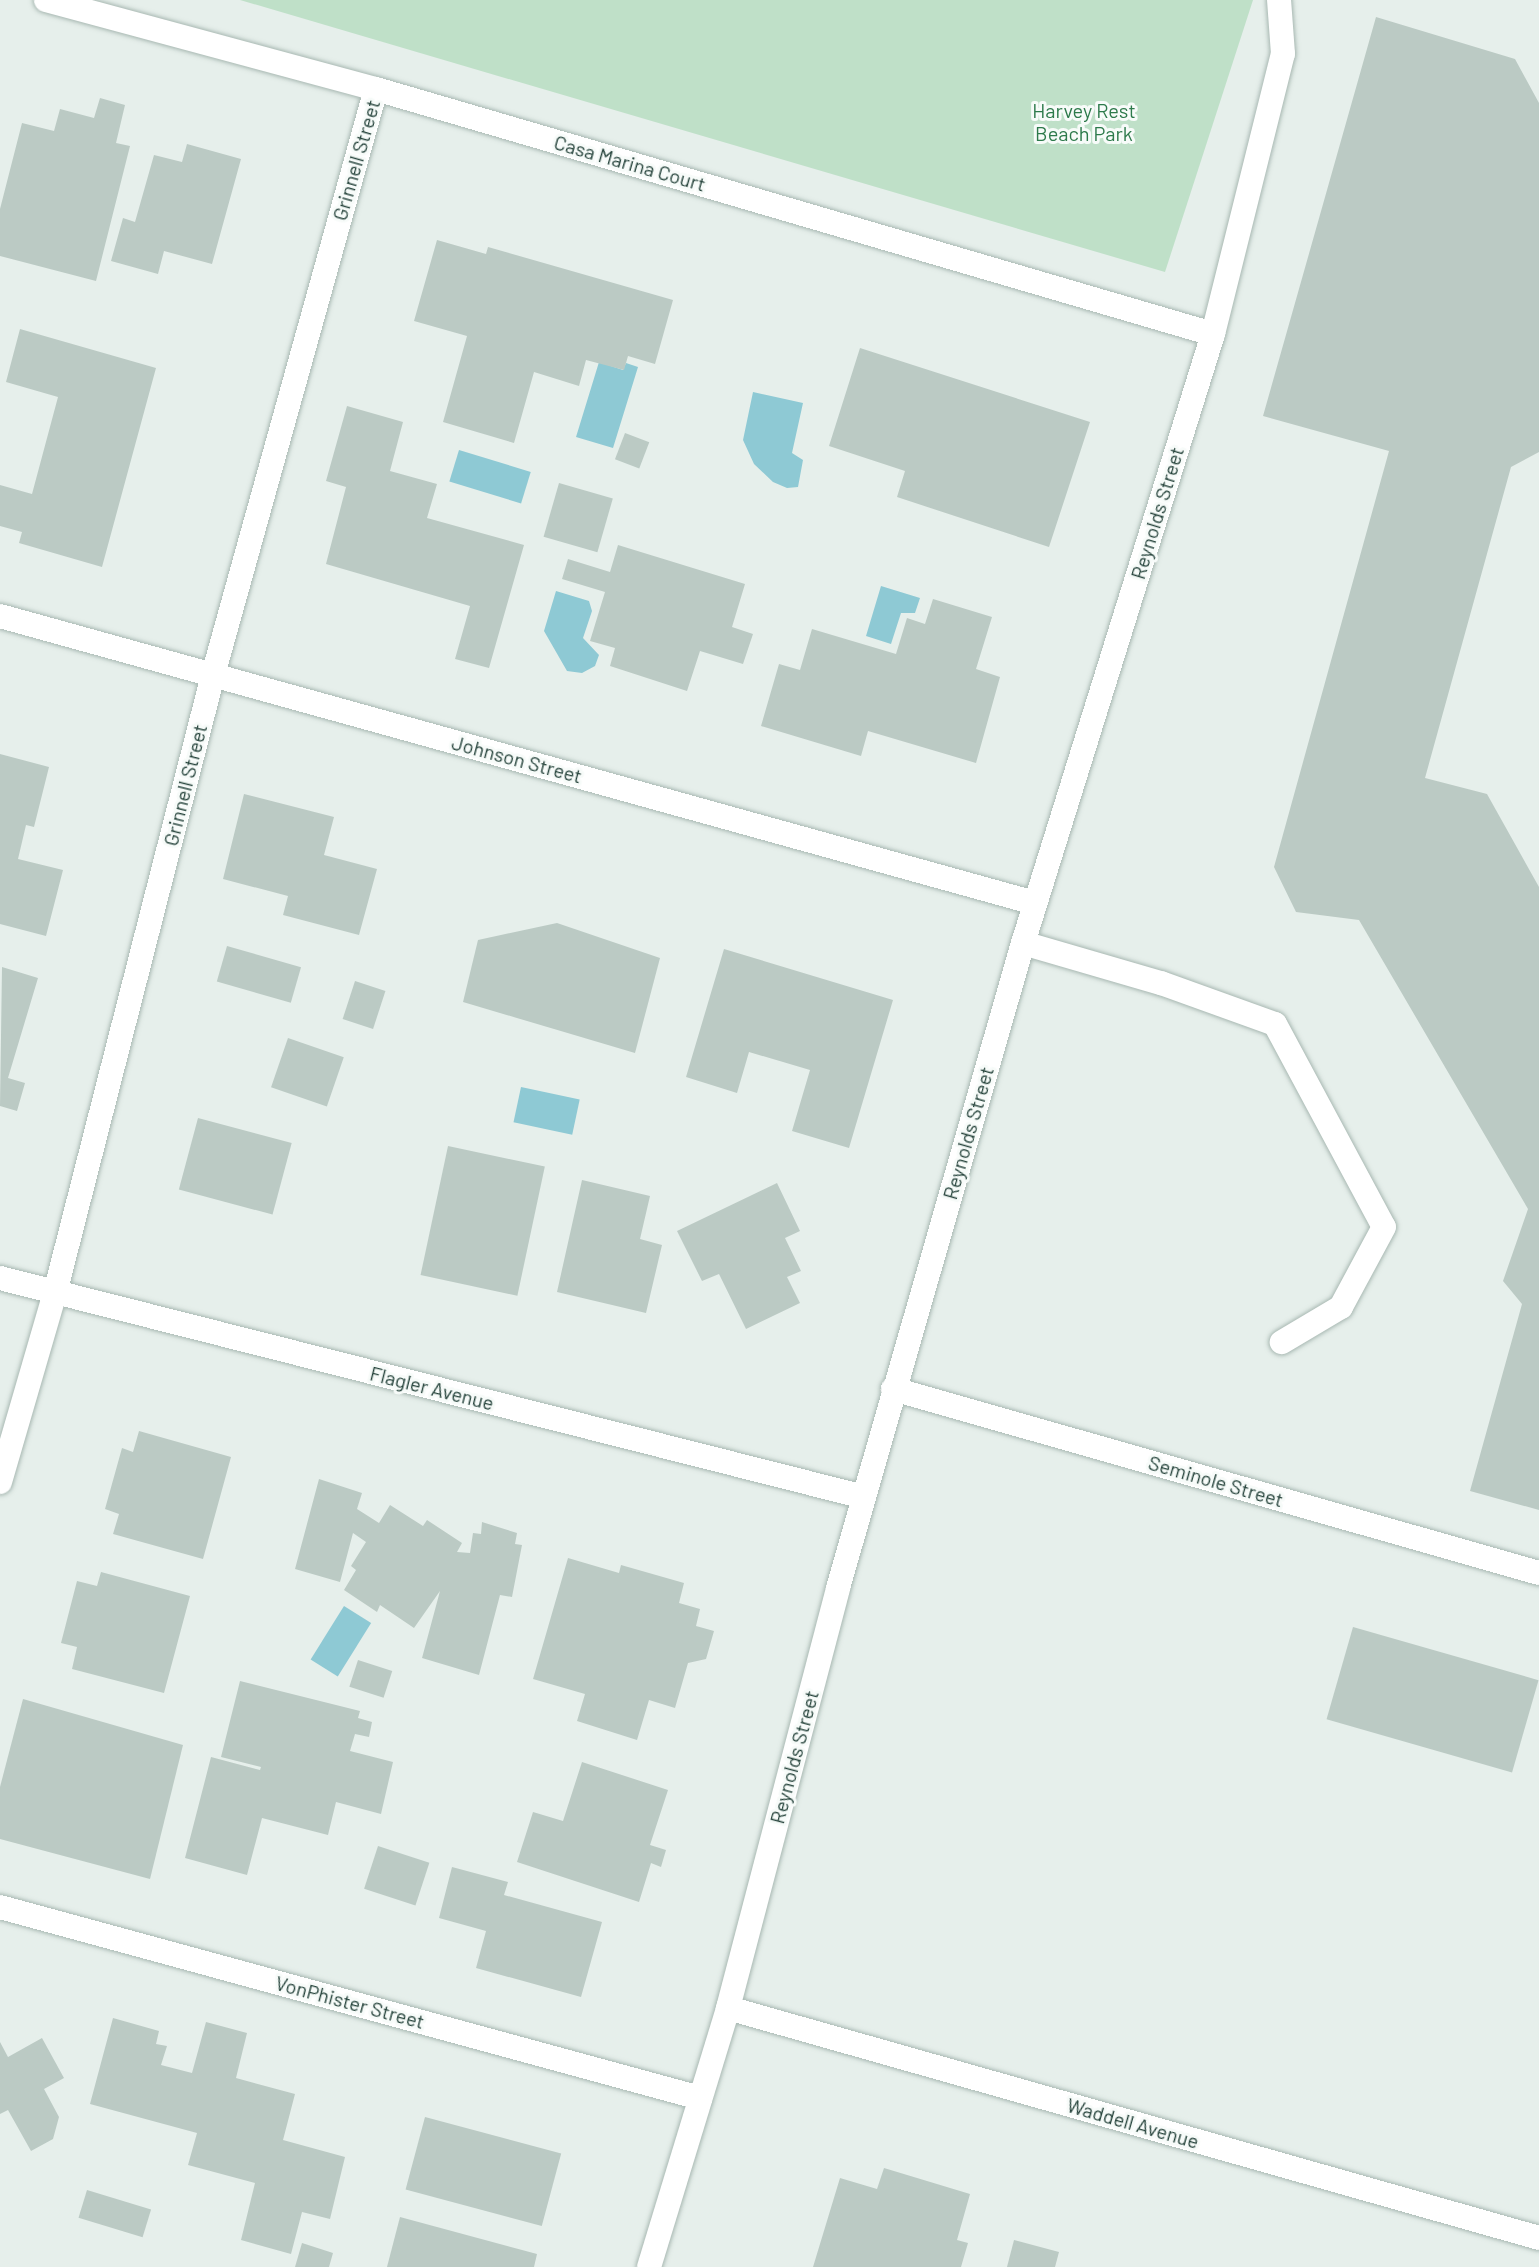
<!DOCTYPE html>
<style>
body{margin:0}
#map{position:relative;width:1539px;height:2267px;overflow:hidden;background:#e6efeb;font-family:Barlow,sans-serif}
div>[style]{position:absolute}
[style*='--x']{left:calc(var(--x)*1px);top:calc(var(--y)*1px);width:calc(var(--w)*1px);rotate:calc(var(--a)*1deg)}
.green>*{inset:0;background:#bfe0c8}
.water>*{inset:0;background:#8ec9d4;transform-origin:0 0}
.building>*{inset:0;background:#bbcac4;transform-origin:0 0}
.roads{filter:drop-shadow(0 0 2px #a8b8b2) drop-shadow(0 0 2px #a8b8b2)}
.service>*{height:24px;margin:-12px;padding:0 12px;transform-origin:12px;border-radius:12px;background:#fff}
.minor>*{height:24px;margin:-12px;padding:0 12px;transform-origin:12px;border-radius:12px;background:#fff}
.tertiary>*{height:24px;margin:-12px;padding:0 12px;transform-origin:12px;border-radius:12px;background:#fff}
span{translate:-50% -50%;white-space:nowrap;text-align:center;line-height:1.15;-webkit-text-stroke:6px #f7fbf9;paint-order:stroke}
.park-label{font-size:20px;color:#2d7a4b}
.street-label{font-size:20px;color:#24423a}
</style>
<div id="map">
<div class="green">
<i style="clip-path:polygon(240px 0,1253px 0,1165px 272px)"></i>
</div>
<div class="water">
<i style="clip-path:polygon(599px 362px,623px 370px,626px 363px,638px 367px,613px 448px,576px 437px)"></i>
<i style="clip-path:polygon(753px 392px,803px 403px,792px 453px,803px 460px,798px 487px,787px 488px,773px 482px,754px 464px,743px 440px)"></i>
<i style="left:459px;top:450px;width:75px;height:33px;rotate:17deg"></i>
<i style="clip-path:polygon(881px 586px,920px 598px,915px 613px,901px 613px,891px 644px,866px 636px)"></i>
<i style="clip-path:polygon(556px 591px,589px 601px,592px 611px,583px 638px,599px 655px,595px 666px,582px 673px,567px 671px,544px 631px)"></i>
<i style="left:521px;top:1087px;width:60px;height:36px;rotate:12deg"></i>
<i style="left:344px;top:1606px;width:32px;height:63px;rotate:32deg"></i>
</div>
<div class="building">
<i style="clip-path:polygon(1376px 17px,1515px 59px,1539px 103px,1539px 452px,1511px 467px,1425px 778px,1487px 794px,1539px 887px,1539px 1510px,1470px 1491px,1522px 1304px,1503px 1281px,1528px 1209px,1359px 920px,1296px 912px,1274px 867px,1389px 451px,1263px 416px)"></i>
<i style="clip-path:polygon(100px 98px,125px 105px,116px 143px,130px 146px,96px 281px,0 256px,0 209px,22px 123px,54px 131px,60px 109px,94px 118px)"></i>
<i style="clip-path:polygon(187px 144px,241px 159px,212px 264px,164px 251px,158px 274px,111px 261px,123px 218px,135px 222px,154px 155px,182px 162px)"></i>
<i style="clip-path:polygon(437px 240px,486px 254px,488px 247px,673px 300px,655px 364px,628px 356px,624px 370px,586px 360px,579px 386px,534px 372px,514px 443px,443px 422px,467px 336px,414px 321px)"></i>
<i style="clip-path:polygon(20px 329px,156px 368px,102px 567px,19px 543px,22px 532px,0 526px,0 485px,32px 494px,58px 397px,6px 382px)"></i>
<i style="clip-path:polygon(860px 348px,1090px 422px,1049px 547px,897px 497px,905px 471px,829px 446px)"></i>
<i style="clip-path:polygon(347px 406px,403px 422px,390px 471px,437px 484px,427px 518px,524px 545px,489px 668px,455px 659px,470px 606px,326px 564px,346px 487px,326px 481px)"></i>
<i style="left:625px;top:433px;width:26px;height:28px;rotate:21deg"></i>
<i style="left:559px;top:483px;width:56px;height:56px;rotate:16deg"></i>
<i style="clip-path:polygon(618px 545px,745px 584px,732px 627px,753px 634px,743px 664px,700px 651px,687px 691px,610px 666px,615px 648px,590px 641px,605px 592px,562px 579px,568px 559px,610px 572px)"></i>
<i style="clip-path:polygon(933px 599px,992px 617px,976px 669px,1000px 677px,976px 763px,868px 731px,861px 756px,761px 726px,779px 664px,800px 670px,812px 629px,896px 654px,907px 618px,925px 624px)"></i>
<i style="clip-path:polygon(0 754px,49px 767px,34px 827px,26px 825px,18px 859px,63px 870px,46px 936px,0 924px)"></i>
<i style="clip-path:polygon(244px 794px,334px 817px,324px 855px,377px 869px,359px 935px,283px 915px,288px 896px,223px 879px)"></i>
<i style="clip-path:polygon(557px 923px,660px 958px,635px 1053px,463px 1002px,478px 940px)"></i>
<i style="left:227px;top:946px;width:77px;height:37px;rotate:16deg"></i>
<i style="clip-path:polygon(724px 949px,893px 1000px,849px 1148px,792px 1131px,810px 1070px,749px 1052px,737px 1093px,686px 1077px)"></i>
<i style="clip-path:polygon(2px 967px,38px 978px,8px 1078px,25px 1083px,17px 1111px,0 1106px)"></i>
<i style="left:355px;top:981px;width:32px;height:40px;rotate:18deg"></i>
<i style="left:288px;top:1038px;width:59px;height:52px;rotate:19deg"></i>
<i style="left:198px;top:1118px;width:97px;height:74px;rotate:15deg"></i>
<i style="left:448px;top:1146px;width:99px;height:132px;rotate:12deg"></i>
<i style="clip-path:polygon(582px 1180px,650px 1196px,640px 1239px,662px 1245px,646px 1313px,557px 1292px)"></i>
<i style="clip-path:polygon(777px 1183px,800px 1231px,785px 1238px,801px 1271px,787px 1277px,800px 1303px,746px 1329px,719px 1274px,702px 1281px,677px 1231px)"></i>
<i style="clip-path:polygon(139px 1431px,231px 1457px,203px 1559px,113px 1534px,119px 1514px,105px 1509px,122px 1448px,133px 1452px)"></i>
<i style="clip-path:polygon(319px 1479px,362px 1493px,357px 1509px,379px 1523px,390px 1505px,423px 1526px,427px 1520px,462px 1543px,457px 1552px,470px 1553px,473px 1533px,481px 1534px,482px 1522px,517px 1533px,515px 1544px,522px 1545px,512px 1597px,500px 1595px,479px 1675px,422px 1658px,440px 1591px,414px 1628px,380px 1605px,377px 1612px,344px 1590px,356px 1570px,351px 1566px,366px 1542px,353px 1533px,340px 1582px,295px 1569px)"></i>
<i style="clip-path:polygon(568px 1558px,619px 1573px,621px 1565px,684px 1583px,679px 1603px,700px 1609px,696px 1626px,714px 1631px,706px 1659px,688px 1663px,675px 1708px,649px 1700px,637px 1740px,577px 1721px,585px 1694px,533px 1679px)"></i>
<i style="clip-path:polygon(101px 1572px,190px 1596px,164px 1693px,72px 1669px,77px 1647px,61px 1643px,77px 1581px,97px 1586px)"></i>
<i style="left:1353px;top:1627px;width:193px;height:96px;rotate:16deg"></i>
<i style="left:358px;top:1660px;width:36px;height:28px;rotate:18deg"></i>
<i style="clip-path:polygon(240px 1681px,360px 1711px,358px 1718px,372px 1722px,369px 1737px,355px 1734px,350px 1751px,393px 1762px,381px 1814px,336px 1802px,328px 1835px,262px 1818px,247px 1875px,185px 1858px,211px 1757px,260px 1770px,261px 1767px,221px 1757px)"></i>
<i style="clip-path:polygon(23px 1699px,183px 1745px,150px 1879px,0 1839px,0 1787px)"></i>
<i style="clip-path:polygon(582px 1762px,668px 1790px,650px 1845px,666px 1850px,661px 1867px,651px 1863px,639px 1902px,517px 1862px,533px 1812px,563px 1821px)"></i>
<i style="left:378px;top:1846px;width:54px;height:45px;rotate:18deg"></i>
<i style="clip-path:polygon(452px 1867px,508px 1882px,504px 1895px,602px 1922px,581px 1997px,476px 1968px,486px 1931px,439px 1918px)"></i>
<i style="clip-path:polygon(113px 2018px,159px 2031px,156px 2044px,167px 2046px,161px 2065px,192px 2073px,206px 2022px,247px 2033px,236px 2078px,295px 2094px,283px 2140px,345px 2157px,330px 2219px,302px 2212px,291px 2254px,241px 2240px,255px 2183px,188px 2165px,197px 2133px,90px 2104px)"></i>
<i style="clip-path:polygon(42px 2038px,64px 2078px,44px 2089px,59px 2117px,53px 2139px,31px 2151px,8px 2110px,0 2114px,0 2042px,8px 2057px)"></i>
<i style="left:425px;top:2117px;width:141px;height:75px;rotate:15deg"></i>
<i style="clip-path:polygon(884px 2168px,970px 2194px,957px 2240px,968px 2243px,961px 2267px,813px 2267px,840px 2178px,877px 2189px)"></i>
<i style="left:87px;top:2190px;width:67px;height:29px;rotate:17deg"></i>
<i style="clip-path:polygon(400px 2217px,537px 2254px,534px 2267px,387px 2267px)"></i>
<i style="clip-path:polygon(1014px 2240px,1059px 2252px,1055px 2267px,1007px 2267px)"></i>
<i style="clip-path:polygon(302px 2243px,333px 2253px,329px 2267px,295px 2267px)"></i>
</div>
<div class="roads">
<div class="service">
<i style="--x:1023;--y:943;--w:144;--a:16.2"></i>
<i style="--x:1161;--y:983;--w:121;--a:19.8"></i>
<i style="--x:1275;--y:1024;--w:230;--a:61.8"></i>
<i style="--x:1384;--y:1227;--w:91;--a:118.3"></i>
<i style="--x:1341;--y:1307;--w:69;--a:149.3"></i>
</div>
<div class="minor">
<i style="--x:46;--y:0;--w:342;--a:15.1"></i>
<i style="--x:376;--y:89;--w:872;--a:16.32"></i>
<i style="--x:0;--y:616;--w:1074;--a:15.5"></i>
<i style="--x:893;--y:1389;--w:672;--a:15.9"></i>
<i style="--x:0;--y:1482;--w:197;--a:-73.8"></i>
<i style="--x:55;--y:1293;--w:638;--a:-75.66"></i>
<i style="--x:213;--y:675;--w:608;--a:-74.46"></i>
<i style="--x:0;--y:1907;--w:726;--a:15.26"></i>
<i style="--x:728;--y:2008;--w:843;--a:15.83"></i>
</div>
<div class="tertiary">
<i style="--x:0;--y:1278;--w:891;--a:14.22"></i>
<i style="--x:649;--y:2267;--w:271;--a:-73"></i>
<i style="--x:728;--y:2008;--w:434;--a:-75.3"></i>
<i style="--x:838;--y:1588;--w:671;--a:-74"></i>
<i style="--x:1023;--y:943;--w:638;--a:-72.67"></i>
<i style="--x:1213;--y:334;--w:289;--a:-76"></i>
<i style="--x:1283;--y:54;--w:54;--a:-94.2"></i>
</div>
</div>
<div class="park-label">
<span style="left:1084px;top:122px">Harvey Rest<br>Beach Park</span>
</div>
<div class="street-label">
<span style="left:356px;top:160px;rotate:-74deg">Grinnell Street</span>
<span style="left:630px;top:163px;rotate:16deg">Casa Marina Court</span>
<span style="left:1157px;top:513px;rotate:-73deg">Reynolds Street</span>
<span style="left:517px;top:759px;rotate:15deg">Johnson Street</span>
<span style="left:185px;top:785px;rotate:-76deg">Grinnell Street</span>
<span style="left:968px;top:1133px;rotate:-74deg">Reynolds Street</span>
<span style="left:432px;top:1388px;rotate:14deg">Flagler Avenue</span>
<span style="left:1216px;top:1481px;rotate:16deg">Seminole Street</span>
<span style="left:794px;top:1757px;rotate:-75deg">Reynolds Street</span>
<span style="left:350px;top:2002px;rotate:15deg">VonPhister Street</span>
<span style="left:1133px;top:2123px;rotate:16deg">Waddell Avenue</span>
</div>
</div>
